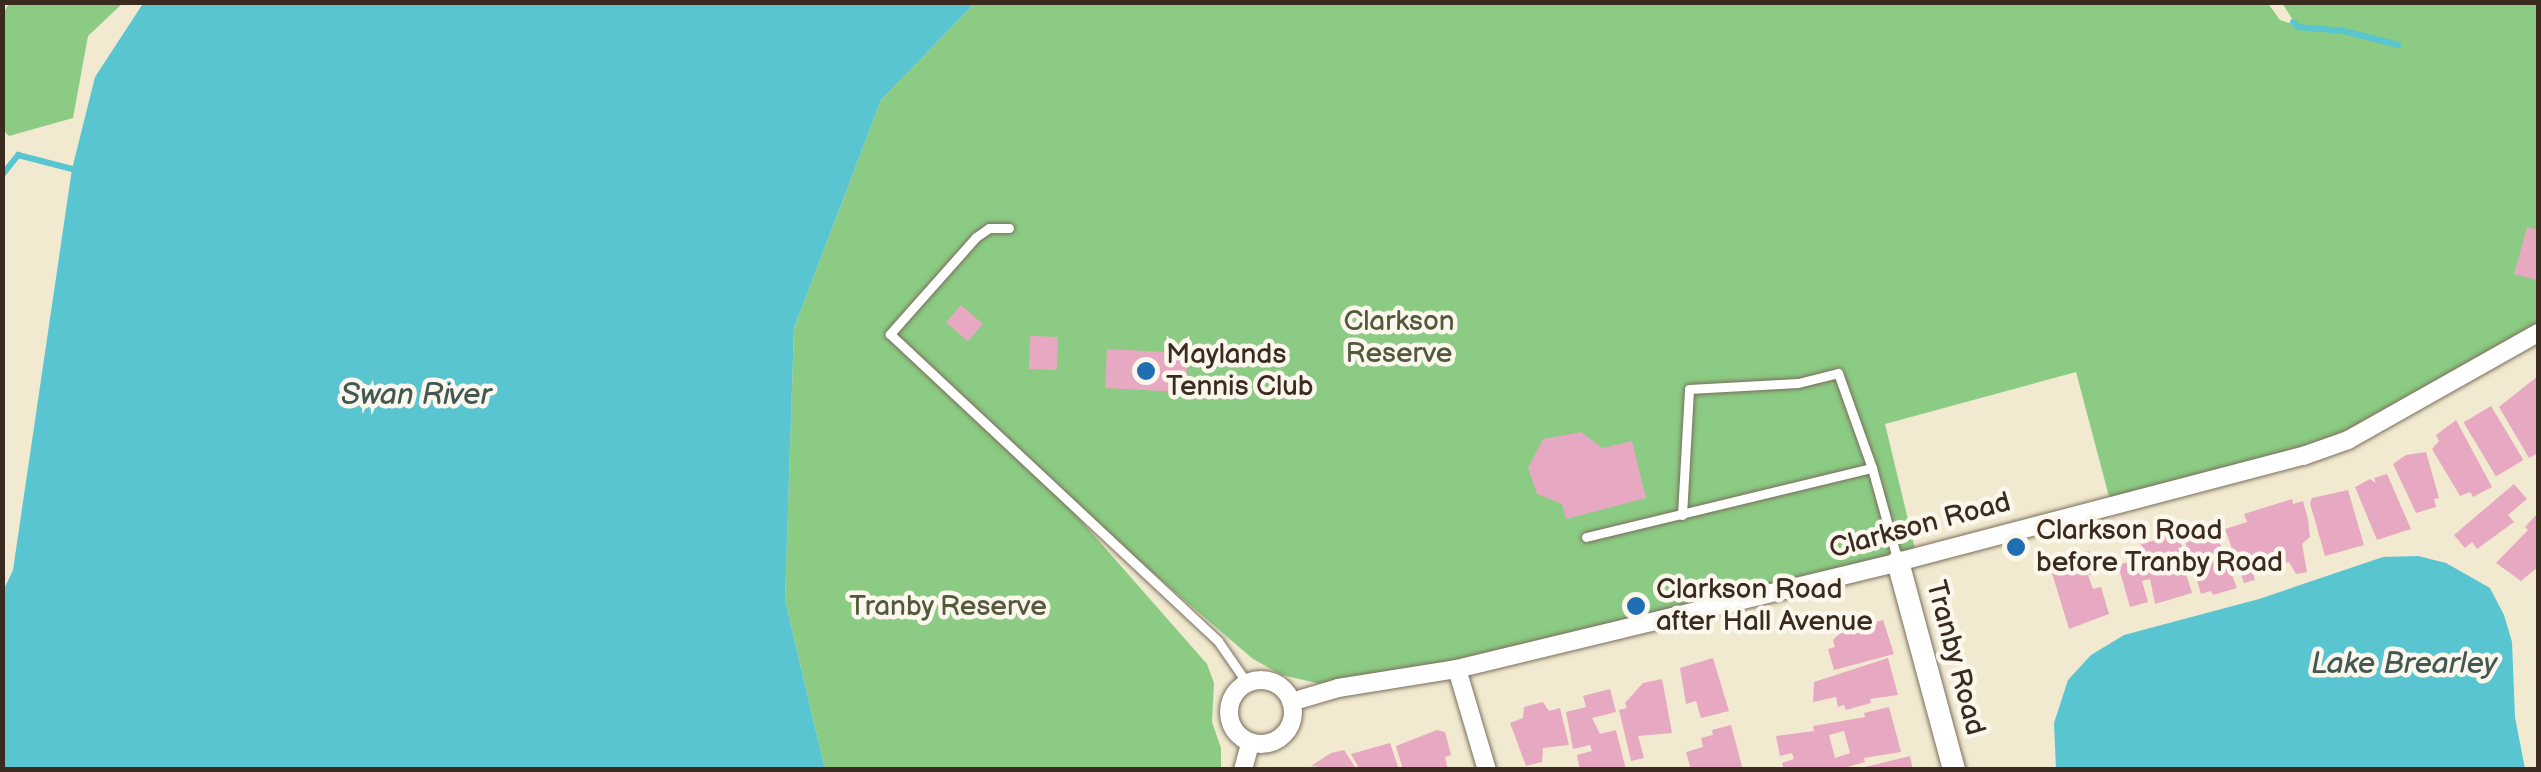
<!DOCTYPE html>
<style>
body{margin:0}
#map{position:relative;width:2541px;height:772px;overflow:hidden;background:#f1ead0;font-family:"Balsamiq Sans",sans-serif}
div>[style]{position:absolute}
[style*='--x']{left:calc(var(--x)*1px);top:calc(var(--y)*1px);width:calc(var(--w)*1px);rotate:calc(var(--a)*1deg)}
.green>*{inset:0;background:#8bcb83}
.water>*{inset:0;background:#58c5d0}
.stream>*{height:6px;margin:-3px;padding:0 3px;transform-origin:3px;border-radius:3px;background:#58c5d0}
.building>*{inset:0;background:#e7a8c2;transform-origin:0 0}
.roads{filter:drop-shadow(0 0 2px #7b6d5c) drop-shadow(0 0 2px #7b6d5c)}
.service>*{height:9px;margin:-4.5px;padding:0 4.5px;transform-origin:4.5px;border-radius:4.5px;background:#fff}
.minor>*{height:18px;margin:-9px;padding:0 9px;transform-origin:9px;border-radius:9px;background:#fff}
.minor>.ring{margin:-9px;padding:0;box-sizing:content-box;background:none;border:18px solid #fff;border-radius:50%}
.tertiary>*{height:22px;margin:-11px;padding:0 11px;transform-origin:11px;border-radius:11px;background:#fff}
.dots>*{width:28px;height:28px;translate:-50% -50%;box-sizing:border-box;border:5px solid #fbf7ec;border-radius:50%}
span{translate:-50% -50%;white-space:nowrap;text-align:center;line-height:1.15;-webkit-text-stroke:9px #fbf7ec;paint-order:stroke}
.park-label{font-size:28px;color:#535a3c}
.poi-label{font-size:28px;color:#3b2a1e}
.left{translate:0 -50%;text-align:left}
.street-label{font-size:28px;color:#3b2a1e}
.water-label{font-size:30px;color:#445853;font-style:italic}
.frame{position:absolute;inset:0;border:5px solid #3b2a1e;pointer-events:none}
</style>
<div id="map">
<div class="green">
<i style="clip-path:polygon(10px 2px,123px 3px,88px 36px,73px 118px,9px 136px,2px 129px,2px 15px)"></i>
<i style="clip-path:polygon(2267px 2px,2280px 20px,2296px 25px,2282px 3px,2538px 3px,2538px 329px,2347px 438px,2111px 504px,2076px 372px,1885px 424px,1917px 557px,1338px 688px,1282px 675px,1253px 659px,1048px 483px,1207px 664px,1214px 683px,1212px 722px,1221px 748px,1221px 769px,825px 769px,785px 600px,794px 328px,881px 100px,975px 3px)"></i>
</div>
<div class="water">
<i style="clip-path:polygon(144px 2px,975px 3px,881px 100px,794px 328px,785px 600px,825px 769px,3px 769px,3px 591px,13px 570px,72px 169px,95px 77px)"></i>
<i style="clip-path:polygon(2418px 556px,2446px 563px,2490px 588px,2504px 615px,2512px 642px,2515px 717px,2525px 769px,2056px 769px,2054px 723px,2068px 680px,2091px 655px,2124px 635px,2259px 599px,2383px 557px)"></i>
</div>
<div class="stream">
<i style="--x:2293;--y:22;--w:7;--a:45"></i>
<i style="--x:2298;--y:27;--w:46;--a:5"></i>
<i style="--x:2344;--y:31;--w:56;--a:14.5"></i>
<i style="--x:2;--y:175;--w:26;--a:-51"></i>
<i style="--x:18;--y:155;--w:56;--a:14.5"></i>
</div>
<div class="building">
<i style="clip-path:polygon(2527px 227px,2538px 230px,2538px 280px,2514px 274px)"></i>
<i style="left:961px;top:305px;width:29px;height:23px;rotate:41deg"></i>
<i style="left:1030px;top:336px;width:28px;height:33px;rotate:2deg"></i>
<i style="left:1107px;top:349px;width:81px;height:39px;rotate:3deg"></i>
<i style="clip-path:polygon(2538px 376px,2538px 453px,2529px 458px,2499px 407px)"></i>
<i style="left:2491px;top:406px;width:63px;height:32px;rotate:59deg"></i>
<i style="clip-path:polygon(2456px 420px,2492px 487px,2473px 497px,2470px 492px,2460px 496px,2432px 449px,2439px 441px,2436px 435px)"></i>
<i style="clip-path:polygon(1581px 432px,1602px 448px,1632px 441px,1646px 498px,1566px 519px,1562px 504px,1537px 494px,1528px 468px,1543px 439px)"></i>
<i style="clip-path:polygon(2426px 452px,2439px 498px,2434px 499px,2436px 507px,2416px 513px,2393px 464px,2406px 455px)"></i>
<i style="clip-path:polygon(2387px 474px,2411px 529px,2377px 540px,2355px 487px,2370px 479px,2376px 483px,2374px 478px)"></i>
<i style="clip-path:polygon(2514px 484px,2527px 499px,2508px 515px,2514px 522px,2477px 549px,2472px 542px,2465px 548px,2454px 535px)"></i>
<i style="clip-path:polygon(2348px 490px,2364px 545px,2325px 556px,2310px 503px,2312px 498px)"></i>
<i style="clip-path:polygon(2292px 499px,2293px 504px,2303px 501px,2308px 519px,2310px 537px,2302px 544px,2307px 572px,2296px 574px,2289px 562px,2279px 565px,2276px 554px,2251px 566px,2255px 580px,2244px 583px,2225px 529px,2247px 522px,2244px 514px)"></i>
<i style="clip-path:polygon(2538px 513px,2538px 567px,2521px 581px,2496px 563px,2528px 530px,2525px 527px)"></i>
<i style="clip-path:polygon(2213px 525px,2237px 588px,2213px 595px,2211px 591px,2201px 594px,2185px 541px,2196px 537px,2194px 531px)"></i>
<i style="clip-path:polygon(2176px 526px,2182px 547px,2178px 548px,2192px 593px,2155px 604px,2150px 579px,2142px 581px,2148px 602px,2130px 607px,2118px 565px,2136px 560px,2138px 568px,2148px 565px,2141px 544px,2160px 539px,2158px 532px)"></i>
<i style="clip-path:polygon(2089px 551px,2096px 573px,2088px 575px,2093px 589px,2101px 587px,2109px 614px,2069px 629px,2048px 560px)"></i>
<i style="clip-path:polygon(1865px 618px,1866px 625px,1883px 620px,1894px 654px,1834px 670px,1828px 649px,1835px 647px,1833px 640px,1842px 631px,1841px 625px)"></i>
<i style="clip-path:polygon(1713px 658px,1729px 711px,1701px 718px,1696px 701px,1686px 704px,1680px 668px)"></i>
<i style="clip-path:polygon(1888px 658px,1898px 695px,1870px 699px,1871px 703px,1846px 710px,1844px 705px,1838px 707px,1836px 697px,1813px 702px,1814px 682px)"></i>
<i style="clip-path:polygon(1662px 679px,1672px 733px,1638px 736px,1644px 758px,1631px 761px,1619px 710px,1627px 708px,1625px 703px,1643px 683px)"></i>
<i style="clip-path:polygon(1610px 689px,1616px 712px,1592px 718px,1600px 734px,1616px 730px,1626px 770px,1580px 770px,1577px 755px,1592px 751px,1590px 745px,1573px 749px,1566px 712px,1586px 707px,1583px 696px)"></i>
<i style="clip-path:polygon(1543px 702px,1549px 711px,1560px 708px,1569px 745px,1543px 748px,1542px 762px,1526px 766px,1510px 723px,1523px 718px,1524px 707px)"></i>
<i style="clip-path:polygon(evenodd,1889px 707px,1901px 752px,1864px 758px,1865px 762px,1837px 770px,1784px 770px,1782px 763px,1794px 759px,1792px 753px,1780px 756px,1776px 736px,1814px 731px,1813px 726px,1865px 717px,1864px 713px,1889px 707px,1844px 731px,1850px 753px,1835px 758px,1829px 735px,1844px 731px)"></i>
<i style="clip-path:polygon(1731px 725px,1743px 770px,1691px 770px,1686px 752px,1703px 747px,1701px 738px,1713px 735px,1712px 730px)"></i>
<i style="clip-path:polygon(1437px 730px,1445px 732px,1451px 755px,1445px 757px,1448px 770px,1403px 770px,1396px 746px)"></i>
<i style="clip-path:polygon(1390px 743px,1399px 770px,1360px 770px,1351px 754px)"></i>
<i style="clip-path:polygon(1344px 750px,1357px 770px,1311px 766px,1331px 753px)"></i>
<i style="clip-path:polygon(1910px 756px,1913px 770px,1861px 770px,1861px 768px)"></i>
</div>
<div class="roads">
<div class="service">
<i style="--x:1009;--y:228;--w:20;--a:180"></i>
<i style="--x:989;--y:228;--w:16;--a:145"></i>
<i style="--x:976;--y:237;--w:130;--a:131.6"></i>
<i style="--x:890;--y:334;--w:449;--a:43.1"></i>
<i style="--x:1218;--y:641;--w:51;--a:55.4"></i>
<i style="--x:1682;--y:515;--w:126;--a:-86.8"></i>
<i style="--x:1689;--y:389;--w:109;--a:-3.2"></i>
<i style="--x:1798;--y:383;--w:41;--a:-14"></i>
<i style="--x:1838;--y:373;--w:101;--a:70.3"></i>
<i style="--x:1586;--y:537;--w:294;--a:-13.6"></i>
<i style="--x:1872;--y:468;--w:98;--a:74.5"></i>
</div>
<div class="minor">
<i style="--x:1457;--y:669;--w:105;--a:73.5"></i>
<i class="ring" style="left:1229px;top:680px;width:46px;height:46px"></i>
<i style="--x:1291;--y:702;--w:49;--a:-16.6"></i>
<i style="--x:1338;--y:688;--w:121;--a:-9.1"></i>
<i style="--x:1457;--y:669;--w:454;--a:-13.6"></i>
<i style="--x:1898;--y:562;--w:419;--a:-14.7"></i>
<i style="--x:2303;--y:456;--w:48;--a:-19.6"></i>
<i style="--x:2348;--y:440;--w:218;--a:-29.4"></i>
<i style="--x:1243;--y:770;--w:28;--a:-75"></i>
</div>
<div class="tertiary">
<i style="--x:1898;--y:562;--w:215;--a:74.9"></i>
</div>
</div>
<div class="dots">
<i style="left:1146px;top:371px;background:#1f6fb2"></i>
<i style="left:2016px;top:547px;background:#1f6fb2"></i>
<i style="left:1636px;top:606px;background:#1f6fb2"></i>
</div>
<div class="park-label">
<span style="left:1399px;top:338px">Clarkson<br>Reserve</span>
<span style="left:948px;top:607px">Tranby Reserve</span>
</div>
<div class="poi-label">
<span class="left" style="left:1166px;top:371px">Maylands<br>Tennis Club</span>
<span class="left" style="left:2036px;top:547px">Clarkson Road<br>before Tranby Road</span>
<span class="left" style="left:1656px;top:606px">Clarkson Road<br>after Hall Avenue</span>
</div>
<div class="street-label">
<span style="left:1920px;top:526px;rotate:-15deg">Clarkson Road</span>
<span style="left:1955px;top:658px;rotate:75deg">Tranby Road</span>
</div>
<div class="water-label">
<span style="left:416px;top:395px">Swan River</span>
<span style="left:2404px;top:664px">Lake Brearley</span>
</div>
<div class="frame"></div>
</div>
